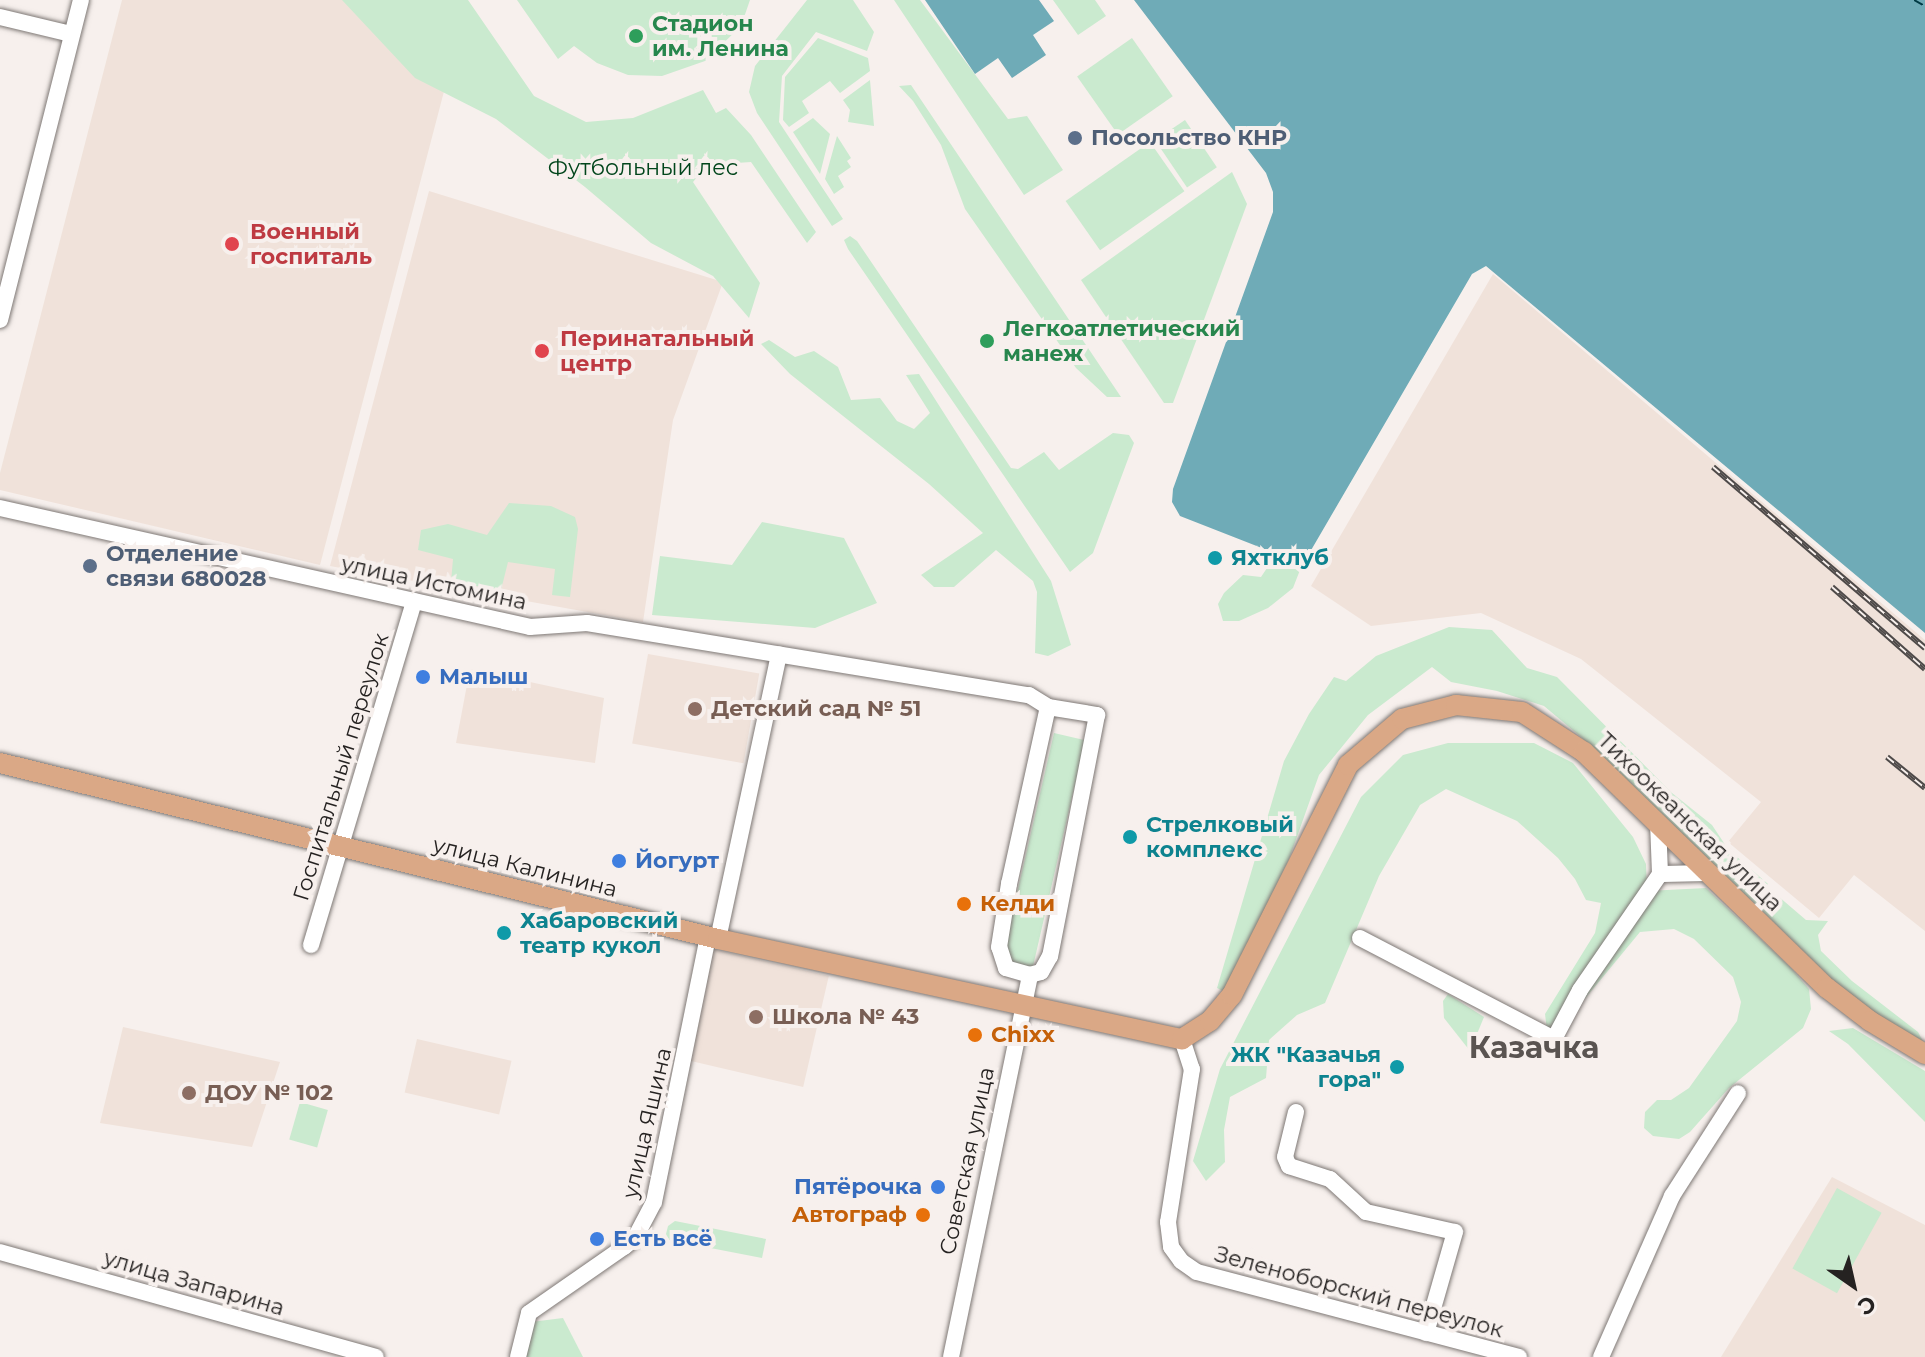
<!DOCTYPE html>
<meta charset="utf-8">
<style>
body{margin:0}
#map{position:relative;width:1925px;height:1357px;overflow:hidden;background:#f7f0ed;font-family:Montserrat,sans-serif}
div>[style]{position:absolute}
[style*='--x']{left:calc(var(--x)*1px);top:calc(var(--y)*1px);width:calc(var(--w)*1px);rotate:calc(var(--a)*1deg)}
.built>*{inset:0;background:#f0e2da;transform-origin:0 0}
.green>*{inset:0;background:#caeacf;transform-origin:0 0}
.water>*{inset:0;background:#6fabb7}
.ferry>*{height:2px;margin-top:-1px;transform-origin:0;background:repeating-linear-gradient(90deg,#003a44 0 10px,transparent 0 18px)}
.roads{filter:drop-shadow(0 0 2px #7e7875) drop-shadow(0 0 2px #7e7875)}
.minor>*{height:16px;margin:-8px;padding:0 8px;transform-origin:8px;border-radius:8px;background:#fff}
.major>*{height:20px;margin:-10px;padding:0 10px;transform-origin:10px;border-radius:10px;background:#daa886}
.rail>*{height:6px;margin-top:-3px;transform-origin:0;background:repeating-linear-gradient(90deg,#f7f0ed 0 9px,#4e4a49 0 18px);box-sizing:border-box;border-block:2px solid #4e4a49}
.dots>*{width:22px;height:22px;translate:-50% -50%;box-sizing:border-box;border:4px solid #f7f0ed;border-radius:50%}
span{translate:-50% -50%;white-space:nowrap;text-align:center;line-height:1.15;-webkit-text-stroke:8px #f7f0ed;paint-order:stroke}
.leisure-label{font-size:22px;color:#27864d;font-weight:700}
.left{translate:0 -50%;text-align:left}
.service-label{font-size:22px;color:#4e5e75;font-weight:700}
.park-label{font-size:22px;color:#01451b}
.health-label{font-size:22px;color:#be3a42;font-weight:700}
.culture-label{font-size:22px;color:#0d838f;font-weight:700}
.right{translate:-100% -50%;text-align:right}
.street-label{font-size:22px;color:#252221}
.shop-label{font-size:22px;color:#366cbe;font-weight:700}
.education-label{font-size:22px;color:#785e54;font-weight:700}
.food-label{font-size:22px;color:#c56008;font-weight:700}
.district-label{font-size:30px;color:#5a5451;font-weight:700}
.north{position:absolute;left:1813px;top:1245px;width:80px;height:80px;-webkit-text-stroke:6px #f7f0ed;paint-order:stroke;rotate:146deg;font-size:22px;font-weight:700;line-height:32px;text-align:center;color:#252221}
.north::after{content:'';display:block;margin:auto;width:28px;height:36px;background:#252221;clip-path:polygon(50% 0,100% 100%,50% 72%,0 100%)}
</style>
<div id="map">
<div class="built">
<i style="clip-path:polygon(122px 0,403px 0,464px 15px,320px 565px,0 490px,0 473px)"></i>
<i style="clip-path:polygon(429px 191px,723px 282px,673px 420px,643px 622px,330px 566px)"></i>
<i style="clip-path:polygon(1493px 274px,1925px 640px,1925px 931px,1854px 875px,1819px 918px,1728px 842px,1761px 802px,1581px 659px,1481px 613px,1371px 626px,1311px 586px)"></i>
<i style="left:648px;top:654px;width:113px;height:91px;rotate:10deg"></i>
<i style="clip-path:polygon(470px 669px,604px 698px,595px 763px,456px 743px)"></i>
<i style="left:708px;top:948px;width:124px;height:114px;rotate:13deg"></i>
<i style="clip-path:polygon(123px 1027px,280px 1062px,252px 1147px,100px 1123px)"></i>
<i style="left:417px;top:1039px;width:97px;height:55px;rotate:13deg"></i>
<i style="clip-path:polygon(1832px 1177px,1925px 1225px,1925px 1357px,1721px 1357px)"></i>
</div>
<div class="green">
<i style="clip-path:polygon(342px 0,468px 0,534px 96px,586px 122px,633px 118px,703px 90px,716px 113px,726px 108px,751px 135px,816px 232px,807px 243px,751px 162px,707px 165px,693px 182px,760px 283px,749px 318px,713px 276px,651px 243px,585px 187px,496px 119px,415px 78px)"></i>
<i style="clip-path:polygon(517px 0,750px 0,741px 26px,705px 61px,662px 76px,628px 75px,597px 63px,574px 46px,558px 59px)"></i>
<i style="clip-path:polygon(807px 0,853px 0,874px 32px,867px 51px,816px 32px,782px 76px,779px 122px,843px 219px,832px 226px,757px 113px,749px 92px,755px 66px)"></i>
<i style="clip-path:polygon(894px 0,920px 0,1008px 119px,1027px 116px,1063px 170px,1024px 195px)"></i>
<i style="clip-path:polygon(1053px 0,1095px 0,1106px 16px,1078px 35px)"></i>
<i style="clip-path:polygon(818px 38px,868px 58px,870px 71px,840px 93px,830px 81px,802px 101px,809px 113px,789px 127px,783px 120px,785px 77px)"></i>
<i style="left:1132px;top:38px;width:71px;height:67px;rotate:55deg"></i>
<i style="clip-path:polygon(870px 80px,874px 126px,848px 122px,850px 110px,843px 100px)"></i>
<i style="clip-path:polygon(911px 85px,1121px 397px,1107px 397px,1076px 368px,965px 209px,941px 145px,913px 101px,899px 86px)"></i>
<i style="clip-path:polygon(813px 118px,830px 134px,820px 174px,793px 132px)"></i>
<i style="left:1185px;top:120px;width:57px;height:36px;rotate:56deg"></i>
<i style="clip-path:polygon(837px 136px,851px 158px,847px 161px,851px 167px,838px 176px,844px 187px,834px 194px,825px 179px)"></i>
<i style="left:1150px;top:142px;width:60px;height:103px;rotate:55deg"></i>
<i style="clip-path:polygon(1232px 172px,1247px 204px,1173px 403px,1164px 403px,1081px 280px)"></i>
<i style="clip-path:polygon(850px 236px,857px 241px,1011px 468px,1018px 469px,1044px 452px,1059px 470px,1113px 433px,1129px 435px,1134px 443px,1093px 553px,1070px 572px,848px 249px,844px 240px)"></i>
<i style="clip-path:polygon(769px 340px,795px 357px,814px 351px,838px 367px,851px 400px,880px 398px,897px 421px,914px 429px,930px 413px,906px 375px,919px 374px,1051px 581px,1071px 645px,1048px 656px,1035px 653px,1037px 592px,1033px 581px,996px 550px,954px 587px,934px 587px,921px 575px,983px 533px,929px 484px,790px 374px,761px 344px)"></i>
<i style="clip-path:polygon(509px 503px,551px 506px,575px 517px,578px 529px,570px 597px,552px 595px,555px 569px,508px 562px,501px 590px,451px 582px,453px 559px,418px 550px,421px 530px,448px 524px,487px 535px)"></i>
<i style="clip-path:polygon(762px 522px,844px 538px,877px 603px,815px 628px,652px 615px,660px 556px,732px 565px)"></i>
<i style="clip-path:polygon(1273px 559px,1300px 570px,1293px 588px,1268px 608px,1239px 621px,1223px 621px,1218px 604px,1224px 593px,1243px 575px,1261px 577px)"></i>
<i style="clip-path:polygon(1449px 627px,1492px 630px,1527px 668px,1557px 677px,1672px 793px,1712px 825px,1728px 849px,1768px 884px,1755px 894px,1767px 907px,1778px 896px,1806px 920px,1828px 921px,1818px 935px,1821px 951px,1852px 981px,1918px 1032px,1924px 1043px,1855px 1002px,1753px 902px,1676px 835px,1581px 737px,1544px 706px,1497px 691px,1451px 682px,1432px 667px,1368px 715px,1319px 775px,1289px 859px,1225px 992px,1217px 988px,1284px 761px,1309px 714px,1334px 677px,1346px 681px,1376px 656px)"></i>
<i style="left:1054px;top:733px;width:32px;height:234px;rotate:13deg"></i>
<i style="clip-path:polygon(1448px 743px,1534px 743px,1573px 763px,1633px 837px,1646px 864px,1647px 891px,1706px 888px,1790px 967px,1809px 989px,1811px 1009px,1803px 1028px,1729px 1088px,1690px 1132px,1679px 1139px,1653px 1136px,1644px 1128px,1645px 1112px,1657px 1100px,1671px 1100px,1689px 1088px,1737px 1021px,1741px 1002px,1733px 977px,1694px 939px,1674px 929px,1640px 932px,1565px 1023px,1547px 1030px,1545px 1014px,1595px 933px,1601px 903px,1586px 900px,1575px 879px,1558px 858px,1517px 821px,1446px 789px,1420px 805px,1379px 876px,1325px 1003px,1297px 1015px,1269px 1040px,1266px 1078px,1230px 1097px,1224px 1130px,1225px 1162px,1206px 1181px,1193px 1161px,1220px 1069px,1361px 797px,1403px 755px)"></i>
<i style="clip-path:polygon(1448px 994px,1484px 1017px,1470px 1051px,1444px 1018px,1443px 1001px)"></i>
<i style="clip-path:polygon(1853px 1028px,1925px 1071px,1925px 1122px,1848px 1044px,1829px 1031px)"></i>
<i style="left:300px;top:1102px;width:29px;height:39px;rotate:16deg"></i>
<i style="left:1837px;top:1188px;width:51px;height:92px;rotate:29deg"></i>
<i style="clip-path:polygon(675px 1221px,766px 1239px,762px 1258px,669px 1240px,666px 1234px,668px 1226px)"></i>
<i style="clip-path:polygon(563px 1318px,583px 1357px,522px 1357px,531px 1322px)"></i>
</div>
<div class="water">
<i style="clip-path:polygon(925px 0,1039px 0,1054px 21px,1033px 35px,1046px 55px,1012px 78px,998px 58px,975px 74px)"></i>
<i style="clip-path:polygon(1134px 0,1925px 0,1925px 633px,1486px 266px,1472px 274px,1310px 552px,1302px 555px,1272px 552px,1180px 516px,1172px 502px,1173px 489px,1273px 212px,1273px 192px,1266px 173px)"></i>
</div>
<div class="ferry">
<i style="--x:1914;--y:0;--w:13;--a:29"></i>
</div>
<div class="roads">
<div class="minor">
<i style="--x:0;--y:17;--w:73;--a:13.5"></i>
<i style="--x:0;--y:320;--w:330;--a:-75.8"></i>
<i style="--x:0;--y:508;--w:543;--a:12.65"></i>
<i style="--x:530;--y:627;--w:57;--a:-4"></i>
<i style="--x:587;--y:623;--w:448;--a:9.3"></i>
<i style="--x:1029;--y:695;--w:22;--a:32"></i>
<i style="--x:1048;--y:707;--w:50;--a:9.3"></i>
<i style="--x:1097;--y:715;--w:246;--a:101"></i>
<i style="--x:1050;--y:956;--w:18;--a:119"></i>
<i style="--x:1041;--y:972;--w:11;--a:165"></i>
<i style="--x:1030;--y:975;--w:25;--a:-164"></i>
<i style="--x:1006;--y:968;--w:22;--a:-108"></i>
<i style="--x:999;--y:947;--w:64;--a:-81"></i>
<i style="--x:1009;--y:884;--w:181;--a:-77.6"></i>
<i style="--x:1660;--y:874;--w:49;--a:-1.2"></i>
<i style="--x:1360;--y:938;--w:219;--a:27.5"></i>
<i style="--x:1554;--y:1039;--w:55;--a:-62"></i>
<i style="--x:1580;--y:990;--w:141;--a:-55.4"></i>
<i style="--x:1660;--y:874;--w:51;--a:-92.2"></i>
<i style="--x:718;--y:939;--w:291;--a:-77.9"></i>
<i style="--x:311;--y:945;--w:359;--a:-73.3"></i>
<i style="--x:1182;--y:1039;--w:32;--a:72"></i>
<i style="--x:1192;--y:1069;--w:155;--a:98.9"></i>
<i style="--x:1168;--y:1222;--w:25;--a:83"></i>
<i style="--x:1171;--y:1247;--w:17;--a:54"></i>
<i style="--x:1181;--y:1261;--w:19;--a:35"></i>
<i style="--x:1197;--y:1272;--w:333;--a:14.8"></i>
<i style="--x:1296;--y:1112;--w:46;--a:103.7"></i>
<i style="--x:1285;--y:1157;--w:10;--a:66"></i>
<i style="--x:1289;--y:1166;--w:43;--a:17.6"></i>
<i style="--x:1330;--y:1179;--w:49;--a:42.5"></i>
<i style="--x:1366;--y:1212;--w:91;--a:12.7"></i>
<i style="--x:1455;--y:1232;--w:105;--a:106"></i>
<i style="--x:0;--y:1252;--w:390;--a:15.6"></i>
<i style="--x:518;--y:1357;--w:45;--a:-76"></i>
<i style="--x:529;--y:1313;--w:116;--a:-34.8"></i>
<i style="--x:624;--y:1247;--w:14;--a:-39"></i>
<i style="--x:635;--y:1238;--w:41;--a:-62.2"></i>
<i style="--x:654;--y:1202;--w:271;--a:-78.5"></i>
<i style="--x:951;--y:1357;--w:390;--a:-78.3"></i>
<i style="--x:1601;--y:1357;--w:176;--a:-66.2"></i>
<i style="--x:1672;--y:1196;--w:122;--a:-57.3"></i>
</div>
<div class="major">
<i style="--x:0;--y:763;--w:739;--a:13.77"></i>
<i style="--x:718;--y:939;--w:475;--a:12.2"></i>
<i style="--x:1182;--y:1039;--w:33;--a:-33"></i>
<i style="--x:1210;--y:1021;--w:34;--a:-50"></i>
<i style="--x:1232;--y:995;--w:258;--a:-63.2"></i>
<i style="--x:1348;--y:765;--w:71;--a:-40.4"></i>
<i style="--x:1402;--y:719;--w:56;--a:-14.5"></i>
<i style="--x:1456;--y:705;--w:66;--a:6.1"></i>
<i style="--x:1522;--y:712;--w:74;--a:32.8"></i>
<i style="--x:1584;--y:752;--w:339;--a:44.2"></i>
<i style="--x:1827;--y:988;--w:54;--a:37.5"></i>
<i style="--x:1870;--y:1021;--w:64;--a:31"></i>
</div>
</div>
<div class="rail">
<i style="--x:1713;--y:467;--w:279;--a:40.5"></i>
<i style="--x:1832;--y:587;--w:124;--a:41.4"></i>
<i style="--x:1887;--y:757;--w:49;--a:39.2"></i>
</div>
<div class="dots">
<i style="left:636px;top:36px;background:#2e9e5b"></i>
<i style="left:1075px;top:138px;background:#5c6f8a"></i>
<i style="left:232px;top:244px;background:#e0444e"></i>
<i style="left:987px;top:341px;background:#2e9e5b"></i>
<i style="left:542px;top:351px;background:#e0444e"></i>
<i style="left:1215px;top:558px;background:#0f9aa8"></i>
<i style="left:90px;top:566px;background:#5c6f8a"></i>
<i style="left:423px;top:677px;background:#3f7fe0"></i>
<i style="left:695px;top:709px;background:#8d6e63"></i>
<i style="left:1130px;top:837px;background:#0f9aa8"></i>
<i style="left:619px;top:861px;background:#3f7fe0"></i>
<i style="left:964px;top:904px;background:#e8710a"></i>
<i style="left:504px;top:933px;background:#0f9aa8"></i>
<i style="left:756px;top:1017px;background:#8d6e63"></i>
<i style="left:975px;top:1035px;background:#e8710a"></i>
<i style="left:1397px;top:1067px;background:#0f9aa8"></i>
<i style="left:189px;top:1093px;background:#8d6e63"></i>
<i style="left:938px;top:1187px;background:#3f7fe0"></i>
<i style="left:923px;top:1215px;background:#e8710a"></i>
<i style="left:597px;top:1239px;background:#3f7fe0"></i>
</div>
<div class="leisure-label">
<span class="left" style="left:652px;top:36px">Стадион<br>им. Ленина</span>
<span class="left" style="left:1003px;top:341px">Легкоатлетический<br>манеж</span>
</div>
<div class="service-label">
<span class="left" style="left:1091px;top:138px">Посольство КНР</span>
<span class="left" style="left:106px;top:566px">Отделение<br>связи 680028</span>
</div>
<div class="park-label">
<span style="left:643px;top:168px">Футбольный лес</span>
</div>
<div class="health-label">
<span class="left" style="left:250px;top:244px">Военный<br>госпиталь</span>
<span class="left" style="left:560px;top:351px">Перинатальный<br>центр</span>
</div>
<div class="culture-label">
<span class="left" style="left:1231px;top:558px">Яхтклуб</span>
<span class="left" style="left:1146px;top:837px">Стрелковый<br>комплекс</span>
<span class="left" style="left:520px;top:933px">Хабаровский<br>театр кукол</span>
<span class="right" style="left:1381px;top:1067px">ЖК "Казачья<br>гора"</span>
</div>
<div class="street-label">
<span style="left:434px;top:583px;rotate:12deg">улица Истомина</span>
<span style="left:341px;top:767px;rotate:-73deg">Госпитальный переулок</span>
<span style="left:1690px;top:822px;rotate:44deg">Тихоокеанская улица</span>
<span style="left:525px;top:867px;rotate:14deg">улица Калинина</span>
<span style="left:647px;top:1123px;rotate:-77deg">улица Яшина</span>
<span style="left:967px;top:1161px;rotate:-78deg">Советская улица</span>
<span style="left:194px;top:1283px;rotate:16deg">улица Запарина</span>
<span style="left:1359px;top:1292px;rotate:15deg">Зеленоборский переулок</span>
</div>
<div class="shop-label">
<span class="left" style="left:439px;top:677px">Малыш</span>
<span class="left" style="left:635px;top:861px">Йогурт</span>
<span class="right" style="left:922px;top:1187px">Пятёрочка</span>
<span class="left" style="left:613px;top:1239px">Есть всё</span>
</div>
<div class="education-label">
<span class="left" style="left:711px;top:709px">Детский сад № 51</span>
<span class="left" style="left:772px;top:1017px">Школа № 43</span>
<span class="left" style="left:205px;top:1093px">ДОУ № 102</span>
</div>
<div class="food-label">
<span class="left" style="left:980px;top:904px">Келди</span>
<span class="left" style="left:991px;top:1035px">Chixx</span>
<span class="right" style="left:907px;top:1215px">Автограф</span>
</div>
<div class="district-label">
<span style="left:1534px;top:1048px">Казачка</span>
</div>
<div class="north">С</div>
</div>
